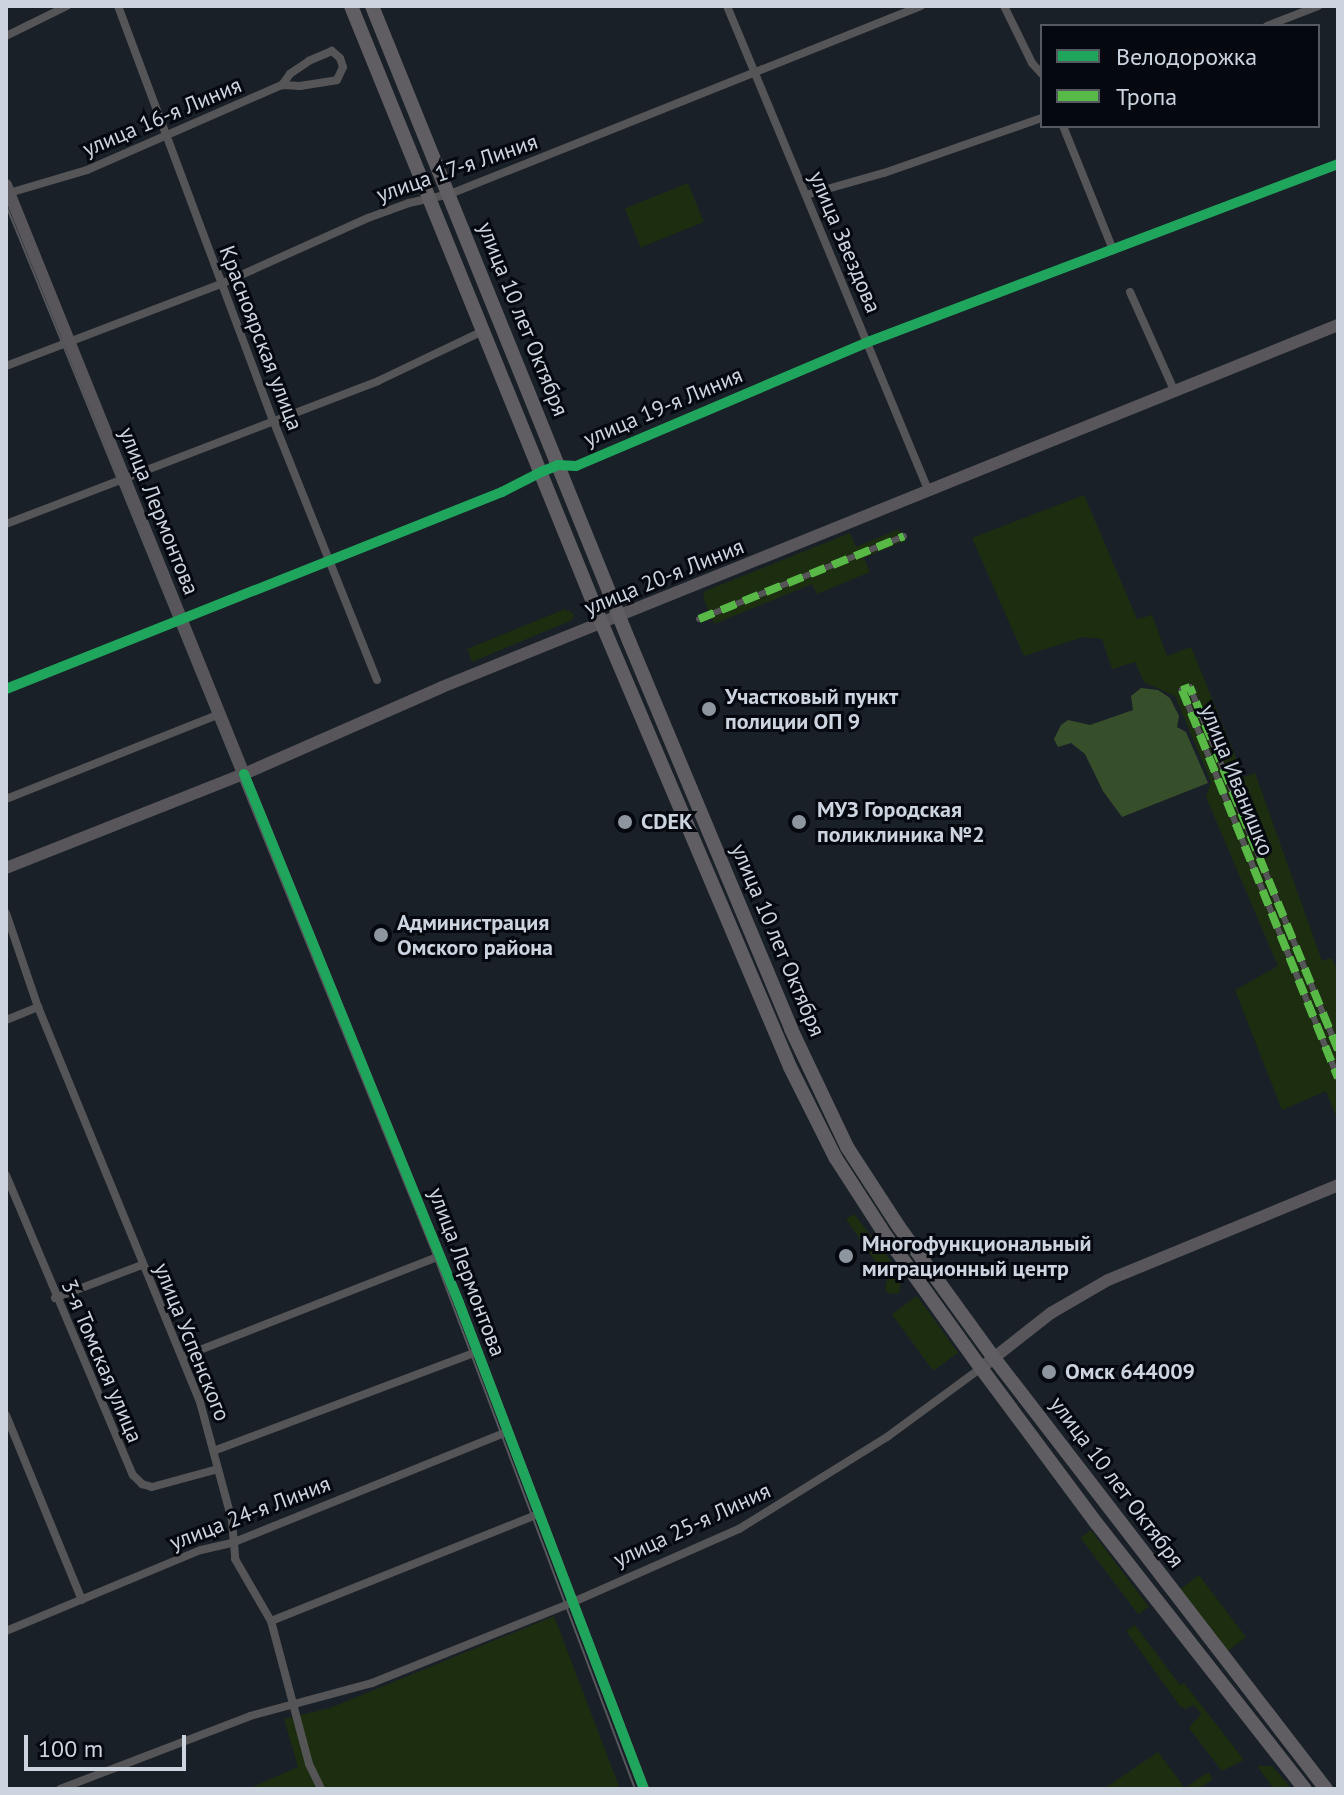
<!DOCTYPE html>
<meta charset="utf-8">
<style>
body{margin:0}
#map{position:relative;width:1344px;height:1795px;overflow:hidden;background:#192028;font-family:"PT Sans",sans-serif}
div>[style]{position:absolute}
[style*='--x']{left:calc(var(--x)*1px);top:calc(var(--y)*1px);width:calc(var(--w)*1px);rotate:calc(var(--a)*1deg)}
.green>*{inset:0;background:#1c2d10;transform-origin:0 0}
.forest>*{inset:0;background:#374e2a}
.pedestrian>*{height:6px;margin:-3px;padding:0 3px;transform-origin:3px;border-radius:3px;background:#555456}
.minor>*{height:8px;margin:-4px;padding:0 4px;transform-origin:4px;border-radius:4px;background:#555456}
.tertiary>*{height:10px;margin:-5px;padding:0 5px;transform-origin:5px;border-radius:5px;background:#555456}
.secondary>*{height:12px;margin:-6px;padding:0 6px;transform-origin:6px;border-radius:6px;background:#58565a}
.primary>*{height:14px;margin:-7px;padding:0 7px;transform-origin:7px;border-radius:7px;background:#605e62}
.tram>*{height:2px;margin:-1px;padding:0 1px;transform-origin:1px;border-radius:1px;background:#56575b}
.quiet>*{height:8px;margin-top:-4px;transform-origin:0;background:repeating-linear-gradient(90deg,#58b947 0 16px,transparent 0 24px)}
.cycleway>*{height:10px;margin:-5px;padding:0 5px;transform-origin:5px;border-radius:5px;background:#20a55d}
.dots>*{width:22px;height:22px;translate:-50% -50%;box-sizing:border-box;border:4px solid #05090f;border-radius:50%}
span{translate:-50% -50%;white-space:nowrap;text-align:center;line-height:1.15;-webkit-text-stroke:6px #05090f;paint-order:stroke}
.street-label{font-size:22px;color:#ccd4df}
.poi-label{font-size:22px;color:#ccd4df;font-weight:700}
.left{translate:0 -50%;text-align:left}
.frame{position:absolute;inset:0;border:8px solid #ccd4df;pointer-events:none}
.legend{position:absolute;left:1040px;top:24px;width:280px;height:104px;box-sizing:border-box;background:#05090f;border:2px solid #555a62;margin:0;padding:10px 14px;list-style:none;font-size:24px;color:#ccd4df}
.legend li{display:flex;align-items:center;gap:16px;height:40px}
.legend b{width:40px;border:2px solid #555a62}
.scale{position:absolute;left:24px;top:1735px;width:162px;height:36px;box-sizing:border-box;border:4px solid #ccd4df;border-top:0;padding-left:10px;font-size:24px;line-height:28px;white-space:nowrap;color:#ccd4df;-webkit-text-stroke:6px #05090f;paint-order:stroke}
</style>
<div id="map">
<div class="green">
<i style="left:688px;top:183px;width:42px;height:68px;rotate:68deg"></i>
<i style="clip-path:polygon(1084px 495px,1137px 619px,1152px 615px,1167px 656px,1191px 647px,1244px 777px,1255px 773px,1322px 961px,1332px 958px,1338px 973px,1338px 1121px,1326px 1091px,1282px 1110px,1235px 990px,1278px 966px,1206px 797px,1211px 782px,1175px 696px,1144px 682px,1135px 662px,1112px 669px,1102px 639px,1083px 637px,1024px 656px,972px 538px)"></i>
<i style="clip-path:polygon(899px 529px,904px 541px,864px 558px,870px 572px,817px 594px,812px 584px,714px 624px,703px 597px,705px 591px,850px 533px,856px 547px)"></i>
<i style="clip-path:polygon(565px 609px,574px 614px,572px 620px,472px 662px,467px 649px)"></i>
<i style="clip-path:polygon(854px 1214px,902px 1275px,899px 1293px,889px 1294px,885px 1289px,887px 1278px,846px 1219px)"></i>
<i style="left:917px;top:1296px;width:70px;height:31px;rotate:54deg"></i>
<i style="left:1091px;top:1530px;width:96px;height:13px;rotate:53deg"></i>
<i style="left:1199px;top:1575px;width:78px;height:24px;rotate:53deg"></i>
<i style="clip-path:polygon(554px 1616px,620px 1789px,248px 1789px,298px 1767px,284px 1719px,330px 1708px)"></i>
<i style="clip-path:polygon(1135px 1625px,1180px 1685px,1184px 1683px,1244px 1760px,1222px 1771px,1189px 1728px,1201px 1714px,1194px 1705px,1185px 1709px,1180px 1706px,1126px 1631px)"></i>
<i style="clip-path:polygon(1158px 1752px,1185px 1788px,1208px 1772px,1213px 1779px,1199px 1789px,1105px 1788px)"></i>
<i style="clip-path:polygon(1257px 1766px,1272px 1766px,1292px 1789px,1274px 1789px)"></i>
</div>
<div class="forest">
<i style="clip-path:polygon(1141px 688px,1158px 690px,1170px 698px,1179px 716px,1177px 727px,1186px 732px,1208px 783px,1122px 817px,1103px 791px,1085px 754px,1071px 743px,1058px 747px,1054px 739px,1061px 725px,1068px 720px,1090px 725px,1133px 710px,1131px 696px)"></i>
</div>
<div class="pedestrian">
<i style="--x:699;--y:619;--w:221;--a:-22"></i>
<i style="--x:1338;--y:1050;--w:392;--a:-112.2"></i>
<i style="--x:1190;--y:687;--w:9;--a:159"></i>
<i style="--x:1182;--y:690;--w:418;--a:68.1"></i>
</div>
<div class="minor">
<i style="--x:118;--y:6;--w:442;--a:69.5"></i>
<i style="--x:273;--y:420;--w:280;--a:68.2"></i>
<i style="--x:727;--y:6;--w:526;--a:67.43"></i>
<i style="--x:1004;--y:6;--w:64;--a:63.8"></i>
<i style="--x:1032;--y:63;--w:15;--a:48"></i>
<i style="--x:1267;--y:26;--w:55;--a:-21.4"></i>
<i style="--x:6;--y:36;--w:68;--a:-26.2"></i>
<i style="--x:1063;--y:126;--w:134;--a:68"></i>
<i style="--x:9;--y:193;--w:81;--a:-16.4"></i>
<i style="--x:87;--y:170;--w:213;--a:-23.6"></i>
<i style="--x:282;--y:85;--w:18;--a:3"></i>
<i style="--x:300;--y:86;--w:37;--a:-9"></i>
<i style="--x:337;--y:80;--w:14;--a:-65"></i>
<i style="--x:343;--y:67;--w:9;--a:-108"></i>
<i style="--x:340;--y:58;--w:11;--a:-139"></i>
<i style="--x:332;--y:51;--w:25;--a:157"></i>
<i style="--x:309;--y:61;--w:23;--a:146"></i>
<i style="--x:290;--y:74;--w:14;--a:126"></i>
<i style="--x:806;--y:195;--w:81;--a:-15.8"></i>
<i style="--x:884;--y:173;--w:167;--a:-19.2"></i>
<i style="--x:1130;--y:292;--w:110;--a:65.8"></i>
<i style="--x:6;--y:366;--w:230;--a:-20.9"></i>
<i style="--x:221;--y:284;--w:161;--a:-24.2"></i>
<i style="--x:368;--y:218;--w:44;--a:-20.1"></i>
<i style="--x:409;--y:203;--w:42;--a:-12.4"></i>
<i style="--x:450;--y:194;--w:507;--a:-21.76"></i>
<i style="--x:6;--y:524;--w:399;--a:-21"></i>
<i style="--x:378;--y:381;--w:116;--a:-25.5"></i>
<i style="--x:6;--y:689;--w:534;--a:-21.66"></i>
<i style="--x:502;--y:492;--w:44;--a:-27.1"></i>
<i style="--x:541;--y:472;--w:18;--a:-22"></i>
<i style="--x:558;--y:465;--w:18;--a:3"></i>
<i style="--x:576;--y:466;--w:317;--a:-23"></i>
<i style="--x:868;--y:342;--w:503;--a:-20.74"></i>
<i style="--x:6;--y:799;--w:230;--a:-21.7"></i>
<i style="--x:6;--y:913;--w:99;--a:71.2"></i>
<i style="--x:38;--y:1007;--w:427;--a:67.7"></i>
<i style="--x:200;--y:1402;--w:123;--a:74.9"></i>
<i style="--x:232;--y:1521;--w:38;--a:85"></i>
<i style="--x:235;--y:1559;--w:72;--a:59.9"></i>
<i style="--x:271;--y:1621;--w:148;--a:75.1"></i>
<i style="--x:309;--y:1764;--w:28;--a:64"></i>
<i style="--x:6;--y:1020;--w:35;--a:-22"></i>
<i style="--x:6;--y:1175;--w:326;--a:67.1"></i>
<i style="--x:133;--y:1475;--w:13;--a:45"></i>
<i style="--x:142;--y:1484;--w:10;--a:17"></i>
<i style="--x:152;--y:1487;--w:68;--a:-15.3"></i>
<i style="--x:55;--y:1298;--w:93;--a:-20.8"></i>
<i style="--x:182;--y:1357;--w:277;--a:-21.4"></i>
<i style="--x:6;--y:1415;--w:200;--a:67.7"></i>
<i style="--x:216;--y:1450;--w:279;--a:-20.6"></i>
<i style="--x:271;--y:1621;--w:288;--a:-21.8"></i>
<i style="--x:6;--y:1631;--w:211;--a:-22.6"></i>
<i style="--x:201;--y:1550;--w:32;--a:-13"></i>
<i style="--x:232;--y:1543;--w:297;--a:-22"></i>
<i style="--x:60;--y:1789;--w:204;--a:-21"></i>
<i style="--x:250;--y:1716;--w:126;--a:-15.1"></i>
<i style="--x:372;--y:1683;--w:214;--a:-21.9"></i>
<i style="--x:571;--y:1603;--w:184;--a:-23.8"></i>
<i style="--x:739;--y:1529;--w:174;--a:-31.9"></i>
<i style="--x:887;--y:1437;--w:117;--a:-36.3"></i>
</div>
<div class="tertiary">
<i style="--x:244;--y:774;--w:571;--a:67.88"></i>
<i style="--x:459;--y:1303;--w:520;--a:69.16"></i>
</div>
<div class="secondary">
<i style="--x:6;--y:185;--w:635;--a:68"></i>
<i style="--x:6;--y:868;--w:256;--a:-21.6"></i>
<i style="--x:244;--y:774;--w:216;--a:-23.7"></i>
<i style="--x:442;--y:687;--w:966;--a:-22"></i>
<i style="--x:981;--y:1368;--w:89;--a:-38.2"></i>
<i style="--x:1051;--y:1313;--w:66;--a:-30.1"></i>
<i style="--x:1108;--y:1280;--w:249;--a:-22.4"></i>
</div>
<div class="primary">
<i style="--x:351;--y:6;--w:667;--a:67.9"></i>
<i style="--x:602;--y:624;--w:481;--a:67"></i>
<i style="--x:790;--y:1067;--w:101;--a:63.4"></i>
<i style="--x:835;--y:1157;--w:94;--a:57.2"></i>
<i style="--x:886;--y:1236;--w:163;--a:54.3"></i>
<i style="--x:981;--y:1368;--w:194;--a:53.4"></i>
<i style="--x:1097;--y:1524;--w:337;--a:51.9"></i>
<i style="--x:372;--y:6;--w:685;--a:67.97"></i>
<i style="--x:629;--y:641;--w:420;--a:67.3"></i>
<i style="--x:791;--y:1029;--w:131;--a:64.6"></i>
<i style="--x:847;--y:1147;--w:95;--a:57"></i>
<i style="--x:899;--y:1227;--w:162;--a:54.1"></i>
<i style="--x:994;--y:1358;--w:544;--a:52.39"></i>
</div>
<div class="tram">
<i style="--x:6;--y:205;--w:1137;--a:67.83"></i>
<i style="--x:435;--y:1258;--w:567;--a:69.36"></i>
</div>
<div class="quiet">
<i style="--x:699;--y:619;--w:221;--a:-22"></i>
<i style="--x:1338;--y:1050;--w:392;--a:-112.2"></i>
<i style="--x:1190;--y:687;--w:9;--a:159"></i>
<i style="--x:1182;--y:690;--w:418;--a:68.1"></i>
</div>
<div class="cycleway">
<i style="--x:6;--y:689;--w:534;--a:-21.66"></i>
<i style="--x:502;--y:492;--w:44;--a:-27.1"></i>
<i style="--x:541;--y:472;--w:18;--a:-22"></i>
<i style="--x:558;--y:465;--w:18;--a:3"></i>
<i style="--x:576;--y:466;--w:317;--a:-23"></i>
<i style="--x:868;--y:342;--w:503;--a:-20.74"></i>
<i style="--x:244;--y:774;--w:571;--a:67.88"></i>
<i style="--x:459;--y:1303;--w:520;--a:69.16"></i>
</div>
<div class="dots">
<i style="left:709px;top:709px;background:#8d959f"></i>
<i style="left:625px;top:822px;background:#8d959f"></i>
<i style="left:799px;top:822px;background:#8d959f"></i>
<i style="left:381px;top:935px;background:#8d959f"></i>
<i style="left:846px;top:1256px;background:#8d959f"></i>
<i style="left:1049px;top:1372px;background:#8d959f"></i>
</div>
<div class="street-label">
<span style="left:162px;top:117px;rotate:-23deg">улица 16-я Линия</span>
<span style="left:457px;top:168px;rotate:-19deg">улица 17-я Линия</span>
<span style="left:845px;top:242px;rotate:67deg">улица Звездова</span>
<span style="left:523px;top:319px;rotate:68deg">улица 10 лет Октября</span>
<span style="left:261px;top:338px;rotate:69deg">Красноярская улица</span>
<span style="left:663px;top:407px;rotate:-23deg">улица 19-я Линия</span>
<span style="left:159px;top:511px;rotate:68deg">улица Лермонтова</span>
<span style="left:664px;top:577px;rotate:-22deg">улица 20-я Линия</span>
<span style="left:1237px;top:780px;rotate:68deg">улица Иванишко</span>
<span style="left:778px;top:940px;rotate:67deg">улица 10 лет Октября</span>
<span style="left:467px;top:1272px;rotate:69deg">улица Лермонтова</span>
<span style="left:192px;top:1342px;rotate:68deg">улица Успенского</span>
<span style="left:102px;top:1361px;rotate:67deg">3-я Томская улица</span>
<span style="left:1117px;top:1482px;rotate:53deg">улица 10 лет Октября</span>
<span style="left:250px;top:1513px;rotate:-21deg">улица 24-я Линия</span>
<span style="left:692px;top:1525px;rotate:-25deg">улица 25-я Линия</span>
</div>
<div class="poi-label">
<span class="left" style="left:725px;top:709px">Участковый пункт<br>полиции ОП 9</span>
<span class="left" style="left:817px;top:822px">МУЗ Городская<br>поликлиника №2</span>
<span class="left" style="left:641px;top:822px">CDEK</span>
<span class="left" style="left:397px;top:935px">Администрация<br>Омского района</span>
<span class="left" style="left:862px;top:1256px">Многофункциональный<br>миграционный центр</span>
<span class="left" style="left:1065px;top:1372px">Омск 644009</span>
</div>
<div class="frame"></div>
<ul class="legend">
<li><b style="height:10px;background:#20a55d"></b>Велодорожка</li>
<li><b style="height:10px;background:#58b947"></b>Тропа</li>
</ul>
<div class="scale">100 m</div>
</div>
